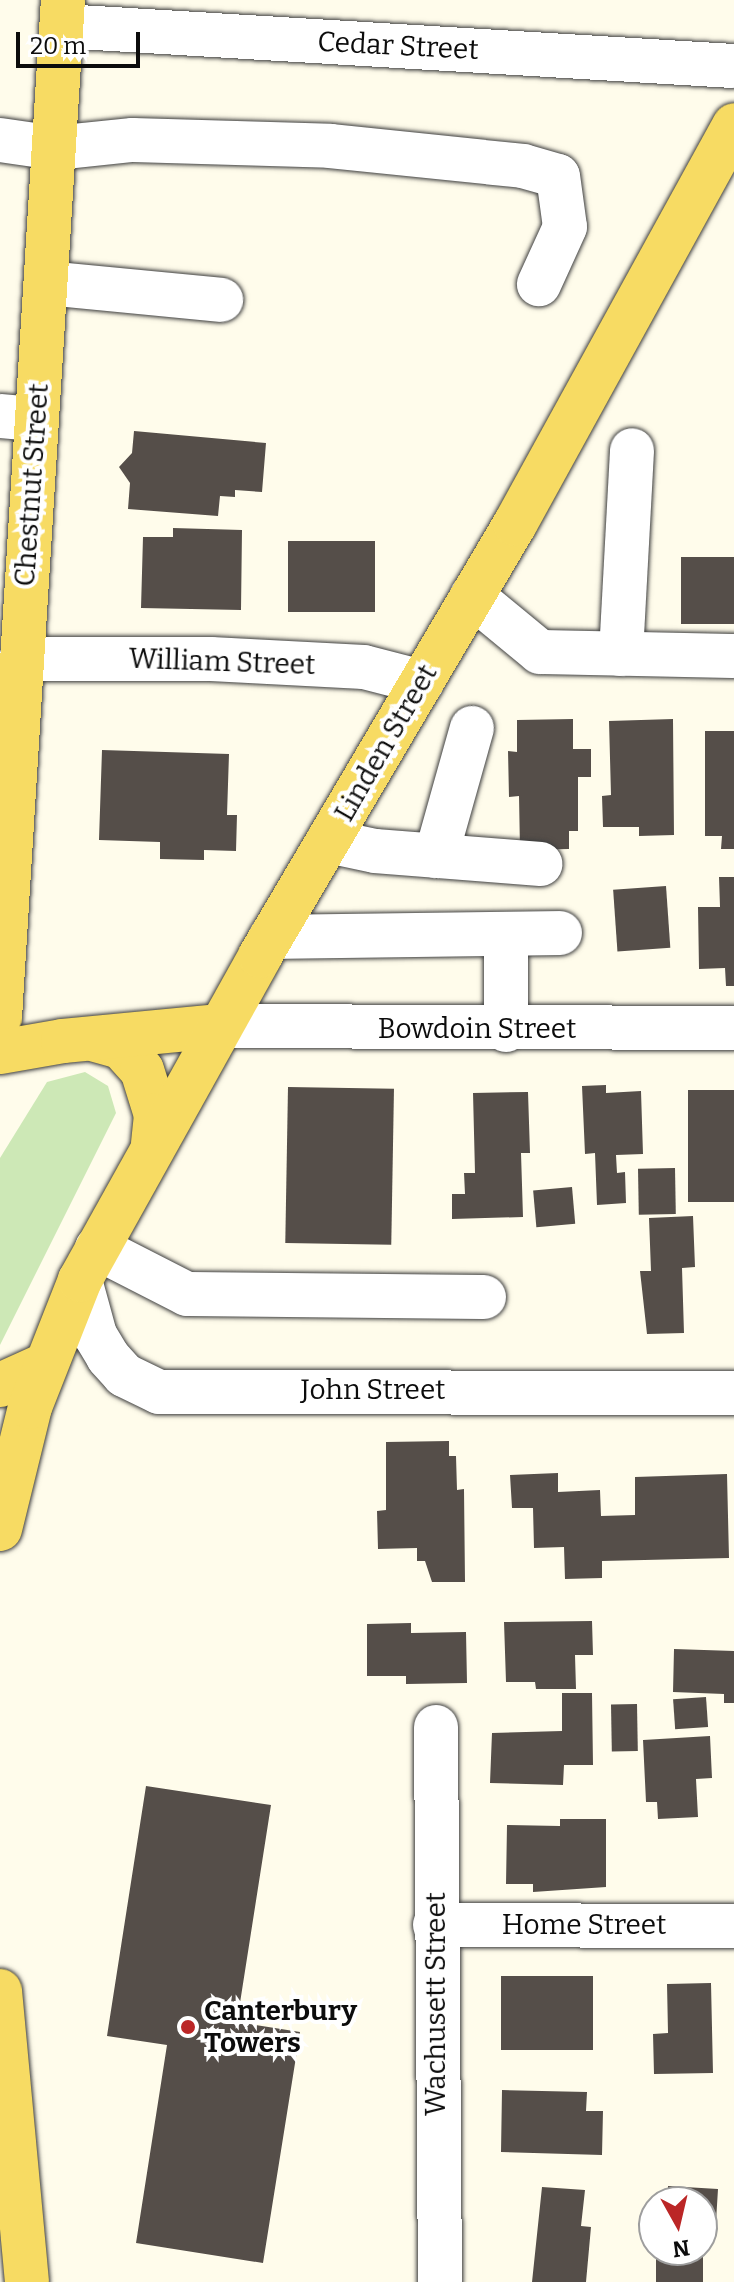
<!DOCTYPE html>
<style>
body{margin:0}
#map{position:relative;width:734px;height:2282px;overflow:hidden;background:#fffceb;font-family:Bitter,serif}
div>[style]{position:absolute}
[style*='--x']{left:calc(var(--x)*1px);top:calc(var(--y)*1px);width:calc(var(--w)*1px);rotate:calc(var(--a)*1deg)}
.green>*{inset:0;background:#cde8b6}
.building>*{inset:0;background:#554e49;transform-origin:0 0}
.roads{filter:drop-shadow(0 0 2px #3f3f3f) drop-shadow(0 0 2px #3f3f3f)}
.minor>*{height:44px;margin:-22px;padding:0 22px;transform-origin:22px;border-radius:22px;background:#fff}
.major>*{height:44px;margin:-22px;padding:0 22px;transform-origin:22px;border-radius:22px;background:#f7db63}
.dots>*{width:22px;height:22px;translate:-50% -50%;box-sizing:border-box;border:4px solid #fff;border-radius:50%}
span{translate:-50% -50%;white-space:nowrap;text-align:center;line-height:1.15;-webkit-text-stroke:8px #fff;paint-order:stroke}
.street-label{font-size:28px;color:#0c0c0c}
.poi-label{font-size:28px;color:#0c0c0c;font-weight:700}
.left{translate:0 -50%;text-align:left}
.north{position:absolute;left:638px;top:2186px;width:80px;height:80px;box-sizing:border-box;background:#fff;border:2px solid #9e9e9e;border-radius:50%;rotate:172deg;font-size:22px;font-weight:700;line-height:32px;text-align:center;color:#0c0c0c}
.north::after{content:'';display:block;margin:auto;width:28px;height:36px;background:#bb2626;clip-path:polygon(50% 0,100% 100%,50% 72%,0 100%)}
.scale{position:absolute;left:16px;top:32px;width:124px;height:36px;box-sizing:border-box;border:4px solid #0c0c0c;border-top:0;padding-left:10px;font-size:24px;line-height:28px;white-space:nowrap;color:#0c0c0c;-webkit-text-stroke:6px #fff;paint-order:stroke}
</style>
<div id="map">
<div class="green">
<i style="clip-path:polygon(85px 1072px,108px 1086px,116px 1113px,0 1345px,0 1158px,47px 1082px)"></i>
</div>
<div class="building">
<i style="clip-path:polygon(134px 431px,266px 443px,262px 492px,235px 490px,235px 497px,220px 496px,218px 516px,128px 509px,130px 483px,119px 467px,132px 453px)"></i>
<i style="clip-path:polygon(173px 528px,242px 530px,241px 610px,141px 608px,143px 537px,173px 537px)"></i>
<i style="left:288px;top:541px;width:87px;height:71px"></i>
<i style="left:681px;top:557px;width:53px;height:67px"></i>
<i style="clip-path:polygon(573px 719px,573px 749px,591px 749px,591px 777px,578px 777px,578px 831px,569px 831px,569px 849px,520px 850px,519px 796px,509px 797px,508px 751px,517px 752px,517px 720px)"></i>
<i style="clip-path:polygon(673px 719px,674px 835px,639px 836px,639px 827px,603px 827px,602px 796px,611px 795px,609px 721px)"></i>
<i style="clip-path:polygon(705px 731px,734px 731px,734px 849px,721px 849px,722px 836px,705px 836px)"></i>
<i style="clip-path:polygon(102px 750px,229px 754px,227px 815px,237px 815px,236px 851px,204px 850px,204px 860px,160px 859px,160px 842px,99px 840px)"></i>
<i style="clip-path:polygon(719px 877px,734px 877px,734px 986px,726px 986px,725px 968px,699px 969px,698px 907px,720px 907px)"></i>
<i style="left:666px;top:886px;width:62px;height:53px;rotate:86deg"></i>
<i style="clip-path:polygon(606px 1085px,606px 1093px,641px 1091px,643px 1154px,616px 1155px,617px 1173px,625px 1172px,626px 1203px,597px 1205px,595px 1153px,585px 1154px,582px 1086px)"></i>
<i style="left:288px;top:1087px;width:106px;height:156px;rotate:1deg"></i>
<i style="left:734px;top:1090px;width:112px;height:46px;rotate:90deg"></i>
<i style="clip-path:polygon(528px 1092px,530px 1153px,521px 1153px,523px 1217px,452px 1219px,452px 1194px,465px 1194px,464px 1173px,475px 1173px,473px 1093px)"></i>
<i style="left:675px;top:1168px;width:46px;height:37px;rotate:89deg"></i>
<i style="left:572px;top:1187px;width:37px;height:39px;rotate:85deg"></i>
<i style="clip-path:polygon(693px 1216px,695px 1267px,682px 1268px,684px 1333px,647px 1334px,640px 1271px,651px 1271px,649px 1218px)"></i>
<i style="clip-path:polygon(449px 1441px,449px 1456px,456px 1456px,457px 1490px,464px 1489px,465px 1582px,432px 1582px,425px 1561px,417px 1561px,417px 1548px,378px 1549px,377px 1511px,386px 1510px,386px 1442px)"></i>
<i style="clip-path:polygon(558px 1473px,558px 1492px,600px 1490px,601px 1516px,635px 1515px,635px 1477px,727px 1474px,729px 1558px,602px 1561px,602px 1578px,565px 1579px,564px 1547px,534px 1548px,533px 1508px,512px 1508px,510px 1475px)"></i>
<i style="clip-path:polygon(592px 1621px,593px 1655px,575px 1655px,576px 1689px,536px 1689px,535px 1682px,506px 1682px,504px 1622px)"></i>
<i style="clip-path:polygon(411px 1623px,411px 1633px,466px 1632px,467px 1683px,406px 1684px,406px 1676px,367px 1676px,367px 1624px)"></i>
<i style="clip-path:polygon(674px 1649px,734px 1651px,734px 1703px,724px 1703px,724px 1694px,673px 1692px)"></i>
<i style="clip-path:polygon(562px 1693px,592px 1693px,593px 1765px,564px 1765px,563px 1785px,490px 1783px,492px 1733px,562px 1731px)"></i>
<i style="left:706px;top:1697px;width:30px;height:33px;rotate:86deg"></i>
<i style="left:637px;top:1704px;width:47px;height:26px;rotate:89deg"></i>
<i style="clip-path:polygon(710px 1736px,712px 1778px,696px 1779px,698px 1817px,658px 1819px,657px 1802px,646px 1802px,643px 1740px)"></i>
<i style="clip-path:polygon(146px 1786px,271px 1805px,237px 2022px,300px 2032px,263px 2263px,136px 2243px,167px 2045px,107px 2036px)"></i>
<i style="clip-path:polygon(560px 1819px,606px 1819px,606px 1887px,533px 1892px,533px 1884px,506px 1884px,507px 1825px,560px 1826px)"></i>
<i style="left:501px;top:1976px;width:92px;height:74px"></i>
<i style="clip-path:polygon(711px 1983px,713px 2073px,654px 2074px,653px 2034px,668px 2033px,667px 1984px)"></i>
<i style="clip-path:polygon(502px 2090px,587px 2092px,586px 2111px,603px 2111px,602px 2155px,501px 2152px)"></i>
<i style="clip-path:polygon(668px 2186px,718px 2189px,715px 2238px,702px 2237px,702px 2202px,667px 2202px)"></i>
<i style="clip-path:polygon(542px 2187px,585px 2190px,581px 2226px,591px 2227px,586px 2282px,532px 2282px)"></i>
<i style="left:656px;top:2250px;width:47px;height:32px"></i>
</div>
<div class="roads">
<div class="minor">
<i style="--x:62;--y:26;--w:673;--a:3.41"></i>
<i style="--x:0;--y:140;--w:56;--a:8.3"></i>
<i style="--x:55;--y:148;--w:78;--a:-5.9"></i>
<i style="--x:133;--y:140;--w:197;--a:1.7"></i>
<i style="--x:330;--y:146;--w:194;--a:5.9"></i>
<i style="--x:523;--y:166;--w:36;--a:16"></i>
<i style="--x:558;--y:176;--w:51;--a:82.2"></i>
<i style="--x:565;--y:227;--w:63;--a:114.5"></i>
<i style="--x:46;--y:283;--w:176;--a:5.5"></i>
<i style="--x:0;--y:416;--w:36;--a:5"></i>
<i style="--x:472;--y:596;--w:88;--a:39.5"></i>
<i style="--x:540;--y:652;--w:194;--a:1.2"></i>
<i style="--x:621;--y:654;--w:204;--a:-86.9"></i>
<i style="--x:21;--y:659;--w:190;--a:0"></i>
<i style="--x:211;--y:659;--w:153;--a:3"></i>
<i style="--x:364;--y:667;--w:60;--a:14.5"></i>
<i style="--x:328;--y:841;--w:48;--a:12"></i>
<i style="--x:375;--y:851;--w:166;--a:4.5"></i>
<i style="--x:436;--y:856;--w:133;--a:-74.3"></i>
<i style="--x:506;--y:934;--w:96;--a:90"></i>
<i style="--x:271;--y:937;--w:289;--a:-0.8"></i>
<i style="--x:220;--y:1026;--w:514;--a:0.22"></i>
<i style="--x:97;--y:1248;--w:101;--a:27.1"></i>
<i style="--x:187;--y:1294;--w:297;--a:0.6"></i>
<i style="--x:80;--y:1280;--w:57;--a:74.7"></i>
<i style="--x:95;--y:1335;--w:26;--a:59"></i>
<i style="--x:108;--y:1357;--w:24;--a:48"></i>
<i style="--x:124;--y:1375;--w:39;--a:26"></i>
<i style="--x:159;--y:1392;--w:575;--a:0.1"></i>
<i style="--x:436;--y:1727;--w:555;--a:89.59"></i>
<i style="--x:435;--y:1925;--w:299;--a:0.2"></i>
</div>
<div class="major">
<i style="--x:0;--y:1017;--w:1019;--a:-86.46"></i>
<i style="--x:96;--y:1040;--w:26;--a:16"></i>
<i style="--x:121;--y:1047;--w:31;--a:48"></i>
<i style="--x:142;--y:1070;--w:47;--a:72.7"></i>
<i style="--x:156;--y:1115;--w:29;--a:96"></i>
<i style="--x:0;--y:1052;--w:64;--a:-9.9"></i>
<i style="--x:63;--y:1041;--w:158;--a:-5.5"></i>
<i style="--x:0;--y:1385;--w:48;--a:-24.4"></i>
<i style="--x:0;--y:1529;--w:126;--a:-76.2"></i>
<i style="--x:30;--y:1407;--w:136;--a:-68.5"></i>
<i style="--x:80;--y:1280;--w:371;--a:-60.9"></i>
<i style="--x:260;--y:956;--w:502;--a:-59.45"></i>
<i style="--x:515;--y:524;--w:455;--a:-61.2"></i>
<i style="--x:0;--y:1991;--w:292;--a:84.7"></i>
</div>
</div>
<div class="dots">
<i style="left:188px;top:2027px;background:#bb2626"></i>
</div>
<div class="street-label">
<span style="left:398px;top:46px;rotate:3deg">Cedar Street</span>
<span style="left:32px;top:485px;rotate:-86deg">Chestnut Street</span>
<span style="left:222px;top:662px;rotate:2deg">William Street</span>
<span style="left:386px;top:743px;rotate:-60deg">Linden Street</span>
<span style="left:477px;top:1029px">Bowdoin Street</span>
<span style="left:373px;top:1390px">John Street</span>
<span style="left:584px;top:1925px">Home Street</span>
<span style="left:436px;top:2004px;rotate:-90deg">Wachusett Street</span>
</div>
<div class="poi-label">
<span class="left" style="left:204px;top:2027px">Canterbury<br>Towers</span>
</div>
<div class="north">N</div>
<div class="scale">20 m</div>
</div>
